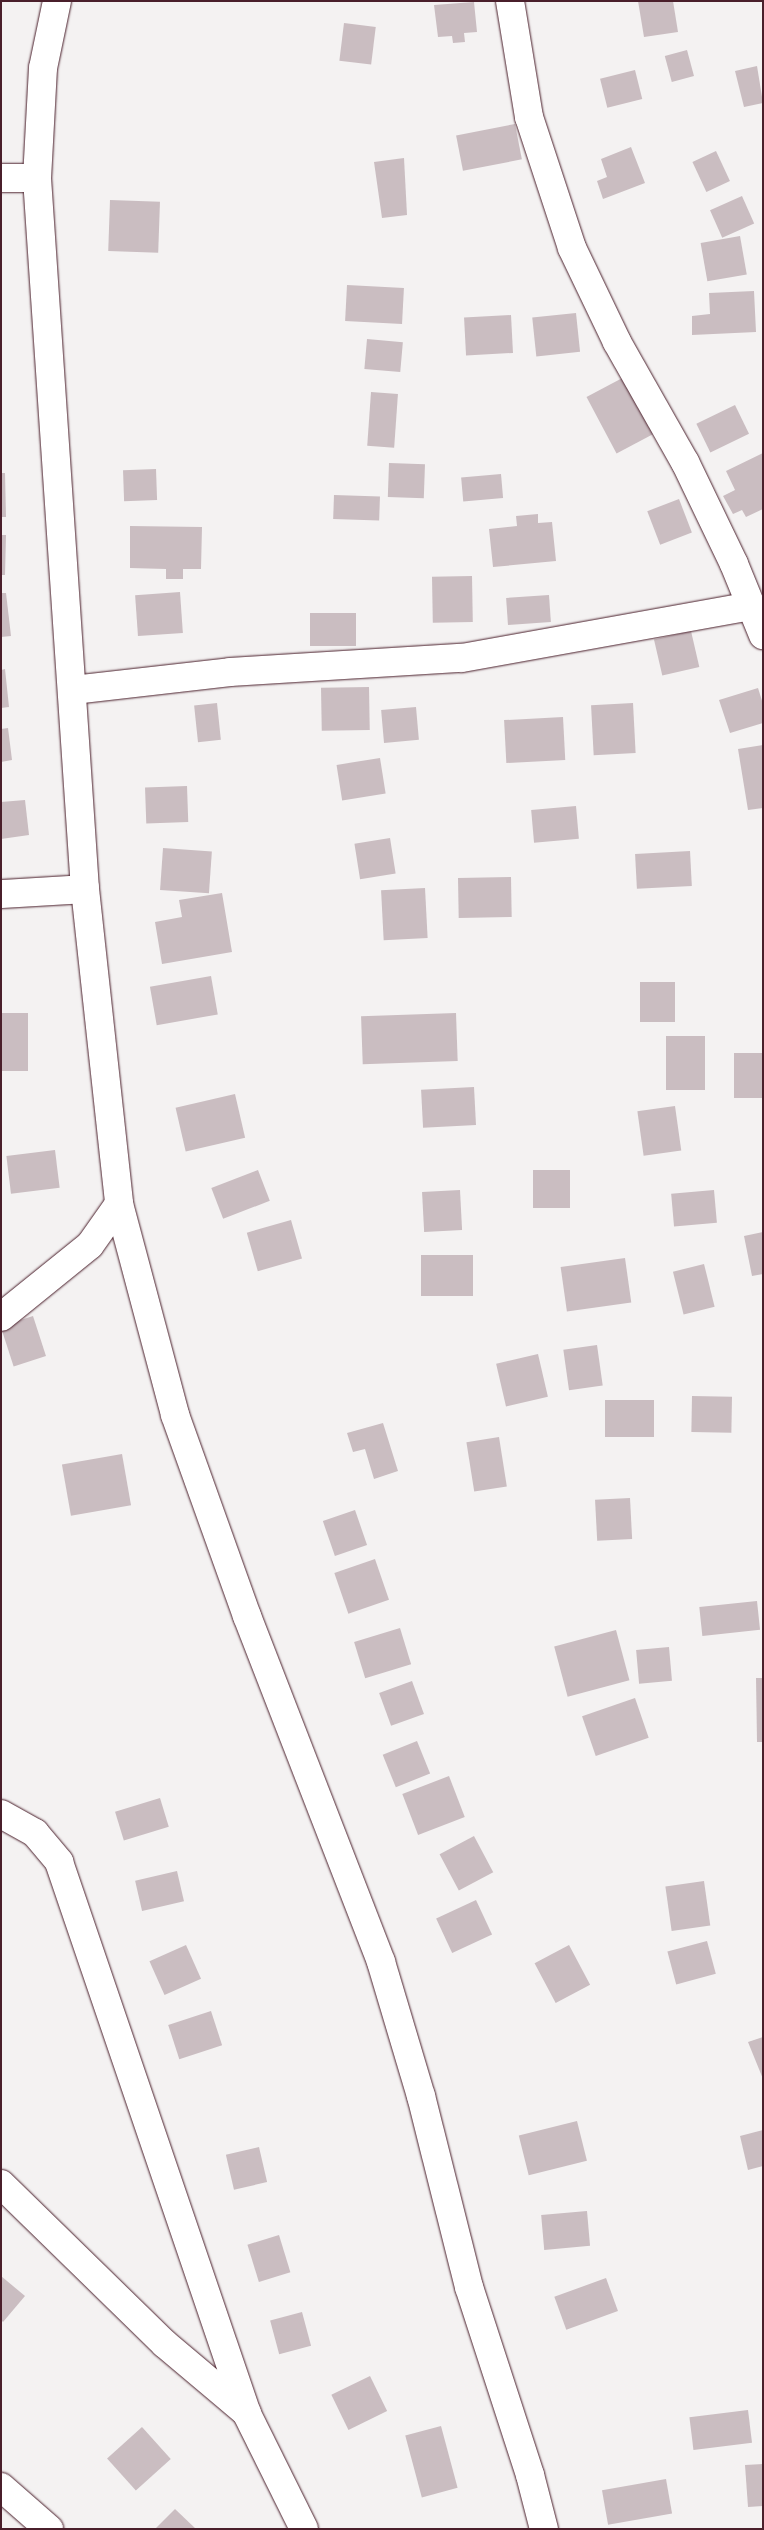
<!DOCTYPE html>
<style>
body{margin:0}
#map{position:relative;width:764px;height:2530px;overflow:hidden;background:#f4f2f2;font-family:"Patrick Hand",sans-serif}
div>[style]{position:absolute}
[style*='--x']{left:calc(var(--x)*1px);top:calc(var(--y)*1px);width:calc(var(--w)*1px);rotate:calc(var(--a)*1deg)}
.building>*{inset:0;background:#cabdc1;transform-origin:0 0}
.roads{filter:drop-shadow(0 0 1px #4a1f2b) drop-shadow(0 0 1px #4a1f2b)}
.minor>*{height:28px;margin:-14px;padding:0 14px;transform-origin:14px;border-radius:14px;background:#fff}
span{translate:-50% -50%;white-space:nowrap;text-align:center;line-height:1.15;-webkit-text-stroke:4.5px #fff;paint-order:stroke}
.frame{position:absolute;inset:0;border:2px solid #4a1f2b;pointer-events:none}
</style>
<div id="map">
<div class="building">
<i style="clip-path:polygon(638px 1px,673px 1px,678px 32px,644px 37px)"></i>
<i style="clip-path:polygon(474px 2px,477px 32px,464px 33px,465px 42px,453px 43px,452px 36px,438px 37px,434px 5px)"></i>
<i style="left:344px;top:23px;width:32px;height:38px;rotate:7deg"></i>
<i style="left:687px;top:50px;width:27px;height:23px;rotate:75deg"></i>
<i style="clip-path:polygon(757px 66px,763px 103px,744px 107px,735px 71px)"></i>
<i style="left:635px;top:70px;width:30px;height:36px;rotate:76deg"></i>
<i style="left:515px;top:124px;width:36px;height:60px;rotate:79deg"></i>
<i style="clip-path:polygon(631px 147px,645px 183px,603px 199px,597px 181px,607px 177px,601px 159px)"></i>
<i style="left:716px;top:151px;width:33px;height:26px;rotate:65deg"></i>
<i style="clip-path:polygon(404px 158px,407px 215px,382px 218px,374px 162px)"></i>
<i style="left:742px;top:196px;width:30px;height:35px;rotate:66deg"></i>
<i style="left:110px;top:200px;width:50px;height:51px;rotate:2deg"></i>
<i style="left:740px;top:236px;width:39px;height:40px;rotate:80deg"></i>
<i style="left:347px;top:285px;width:57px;height:36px;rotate:3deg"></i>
<i style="clip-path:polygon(754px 291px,756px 332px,692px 335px,692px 316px,710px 314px,709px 293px)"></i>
<i style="left:576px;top:313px;width:39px;height:44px;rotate:84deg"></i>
<i style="left:511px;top:315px;width:38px;height:47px;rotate:87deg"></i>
<i style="left:367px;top:339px;width:36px;height:30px;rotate:5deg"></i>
<i style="left:628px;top:375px;width:64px;height:47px;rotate:62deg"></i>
<i style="left:371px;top:392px;width:27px;height:54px;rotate:4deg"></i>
<i style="left:735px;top:405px;width:32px;height:43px;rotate:64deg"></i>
<i style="clip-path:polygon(763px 453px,763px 509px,746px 517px,742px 510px,733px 514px,723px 496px,735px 490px,726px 471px)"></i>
<i style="left:389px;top:463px;width:36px;height:34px;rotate:2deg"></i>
<i style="left:156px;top:469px;width:31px;height:33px;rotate:88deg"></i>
<i style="clip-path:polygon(1px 473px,5px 473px,6px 517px,1px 517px)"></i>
<i style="left:501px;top:474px;width:24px;height:40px;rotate:85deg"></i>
<i style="left:334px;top:495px;width:46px;height:24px;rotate:2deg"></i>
<i style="left:679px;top:499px;width:36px;height:34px;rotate:69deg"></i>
<i style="clip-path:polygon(538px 514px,538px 523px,552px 522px,556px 561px,493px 567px,489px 529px,517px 526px,516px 516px)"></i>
<i style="clip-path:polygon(130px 526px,202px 527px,201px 569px,183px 569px,183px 579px,166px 579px,166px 569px,130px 568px)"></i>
<i style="clip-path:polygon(1px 535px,6px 535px,5px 575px,1px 575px)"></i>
<i style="left:472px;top:576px;width:46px;height:40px;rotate:89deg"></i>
<i style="left:180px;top:592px;width:41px;height:45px;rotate:86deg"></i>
<i style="clip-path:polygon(1px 593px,6px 593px,11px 636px,1px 637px)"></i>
<i style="left:549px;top:595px;width:27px;height:43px;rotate:86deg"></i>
<i style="left:310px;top:613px;width:46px;height:33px"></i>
<i style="left:691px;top:631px;width:37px;height:38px;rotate:77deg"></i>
<i style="clip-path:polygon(5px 669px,9px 707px,1px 708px,1px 670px)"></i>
<i style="left:369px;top:687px;width:43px;height:48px;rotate:89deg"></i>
<i style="clip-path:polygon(758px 688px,763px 704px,763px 723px,730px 733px,719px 700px)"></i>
<i style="left:217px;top:703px;width:37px;height:23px;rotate:84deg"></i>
<i style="left:633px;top:703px;width:50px;height:42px;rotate:87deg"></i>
<i style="left:416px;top:707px;width:33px;height:35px;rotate:85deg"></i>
<i style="left:563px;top:717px;width:43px;height:59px;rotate:87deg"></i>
<i style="clip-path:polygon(8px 728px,12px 760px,1px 762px,1px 729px)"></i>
<i style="clip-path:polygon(763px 745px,763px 808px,748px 810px,738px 749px)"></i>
<i style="left:380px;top:758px;width:36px;height:44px;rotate:81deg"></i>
<i style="left:187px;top:786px;width:36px;height:42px;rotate:88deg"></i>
<i style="clip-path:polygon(25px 800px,29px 835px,1px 839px,1px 802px)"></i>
<i style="left:576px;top:806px;width:33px;height:45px;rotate:85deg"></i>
<i style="left:390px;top:838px;width:36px;height:36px;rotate:81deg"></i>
<i style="left:163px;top:848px;width:49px;height:42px;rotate:4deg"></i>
<i style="left:690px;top:851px;width:35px;height:55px;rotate:87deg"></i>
<i style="left:511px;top:877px;width:40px;height:53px;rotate:89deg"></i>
<i style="left:425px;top:888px;width:50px;height:44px;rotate:87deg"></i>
<i style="clip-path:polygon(222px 893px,232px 952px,162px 964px,155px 922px,182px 917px,179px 900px)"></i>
<i style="left:211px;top:976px;width:39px;height:62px;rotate:80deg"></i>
<i style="left:640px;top:982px;width:35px;height:40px"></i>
<i style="left:1px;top:1013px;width:27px;height:58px"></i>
<i style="left:456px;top:1013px;width:48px;height:95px;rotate:88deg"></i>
<i style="left:666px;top:1036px;width:39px;height:54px"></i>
<i style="left:763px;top:1053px;width:45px;height:29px;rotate:90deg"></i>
<i style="left:474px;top:1087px;width:38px;height:53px;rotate:87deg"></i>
<i style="left:235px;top:1094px;width:45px;height:61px;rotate:77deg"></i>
<i style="left:675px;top:1106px;width:45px;height:38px;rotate:82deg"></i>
<i style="left:55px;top:1150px;width:38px;height:49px;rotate:83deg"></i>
<i style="left:258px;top:1170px;width:33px;height:50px;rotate:69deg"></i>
<i style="left:533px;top:1170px;width:37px;height:38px"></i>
<i style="left:460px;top:1190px;width:40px;height:38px;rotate:87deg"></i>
<i style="left:714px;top:1190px;width:33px;height:43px;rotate:85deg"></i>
<i style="left:291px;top:1220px;width:40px;height:46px;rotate:74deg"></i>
<i style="clip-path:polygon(763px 1232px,763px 1274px,752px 1276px,744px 1236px)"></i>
<i style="left:421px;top:1255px;width:52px;height:41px"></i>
<i style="left:625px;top:1258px;width:45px;height:65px;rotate:82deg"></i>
<i style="left:704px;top:1264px;width:44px;height:32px;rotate:76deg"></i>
<i style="left:33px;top:1316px;width:42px;height:34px;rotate:72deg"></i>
<i style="left:597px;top:1345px;width:41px;height:34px;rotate:82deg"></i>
<i style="left:538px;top:1354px;width:44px;height:43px;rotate:77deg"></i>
<i style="left:692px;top:1396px;width:40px;height:36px;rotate:1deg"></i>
<i style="left:605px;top:1400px;width:49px;height:37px"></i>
<i style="clip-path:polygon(383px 1423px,398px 1471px,374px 1479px,365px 1449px,353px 1452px,347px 1433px)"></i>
<i style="left:499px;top:1437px;width:50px;height:33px;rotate:81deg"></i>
<i style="left:122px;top:1454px;width:52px;height:61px;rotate:80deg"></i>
<i style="left:630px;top:1498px;width:41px;height:35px;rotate:87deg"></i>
<i style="left:355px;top:1510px;width:37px;height:34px;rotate:71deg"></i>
<i style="left:375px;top:1559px;width:43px;height:43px;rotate:71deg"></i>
<i style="left:757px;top:1601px;width:29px;height:58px;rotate:84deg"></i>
<i style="left:400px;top:1628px;width:38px;height:48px;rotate:73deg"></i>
<i style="left:616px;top:1630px;width:52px;height:64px;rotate:75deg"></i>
<i style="left:669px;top:1647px;width:34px;height:33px;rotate:85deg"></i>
<i style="clip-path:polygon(756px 1678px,763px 1678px,763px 1742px,757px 1742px)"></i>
<i style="left:412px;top:1681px;width:35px;height:35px;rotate:70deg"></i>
<i style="left:635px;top:1698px;width:42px;height:56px;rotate:71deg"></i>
<i style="left:417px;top:1741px;width:35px;height:37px;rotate:68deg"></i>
<i style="left:449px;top:1776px;width:44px;height:50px;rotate:69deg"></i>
<i style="left:160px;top:1798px;width:30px;height:47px;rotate:73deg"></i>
<i style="left:474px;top:1836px;width:41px;height:39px;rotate:62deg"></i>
<i style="left:177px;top:1871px;width:31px;height:43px;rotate:77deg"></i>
<i style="left:704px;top:1881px;width:45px;height:39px;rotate:82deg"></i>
<i style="left:476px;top:1900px;width:38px;height:44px;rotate:65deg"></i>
<i style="left:707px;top:1941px;width:34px;height:41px;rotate:75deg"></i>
<i style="left:186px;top:1945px;width:37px;height:40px;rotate:66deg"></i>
<i style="left:569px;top:1945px;width:45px;height:39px;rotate:62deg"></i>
<i style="left:211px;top:2011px;width:36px;height:45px;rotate:72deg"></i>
<i style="clip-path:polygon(763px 2037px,763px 2079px,748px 2042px)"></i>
<i style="left:577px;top:2121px;width:41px;height:60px;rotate:76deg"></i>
<i style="clip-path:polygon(763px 2130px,763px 2166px,748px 2170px,740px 2136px)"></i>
<i style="left:259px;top:2147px;width:36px;height:34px;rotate:77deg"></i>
<i style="left:587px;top:2211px;width:35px;height:46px;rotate:85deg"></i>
<i style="left:279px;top:2235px;width:39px;height:33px;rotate:73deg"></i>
<i style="clip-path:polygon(1px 2276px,25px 2296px,3px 2322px,1px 2320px)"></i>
<i style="left:606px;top:2278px;width:35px;height:55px;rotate:70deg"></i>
<i style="left:302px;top:2312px;width:35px;height:33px;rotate:75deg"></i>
<i style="left:370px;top:2376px;width:39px;height:43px;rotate:64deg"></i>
<i style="left:748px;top:2410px;width:33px;height:59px;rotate:83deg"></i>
<i style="left:441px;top:2426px;width:64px;height:37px;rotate:75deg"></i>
<i style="left:142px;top:2427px;width:43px;height:47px;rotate:48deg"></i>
<i style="clip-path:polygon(763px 2464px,763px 2506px,748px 2507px,745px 2465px)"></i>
<i style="left:666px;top:2479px;width:35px;height:65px;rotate:80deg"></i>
<i style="clip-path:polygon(175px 2509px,196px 2529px,155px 2529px)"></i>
</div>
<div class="roads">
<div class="minor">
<i style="--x:57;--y:1;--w:68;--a:101.8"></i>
<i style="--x:43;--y:68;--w:110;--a:93.1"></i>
<i style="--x:37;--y:178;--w:713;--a:86.14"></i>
<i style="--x:85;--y:889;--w:317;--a:83.8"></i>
<i style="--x:119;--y:1204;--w:218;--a:75.1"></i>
<i style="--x:175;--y:1415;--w:214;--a:70.3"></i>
<i style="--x:247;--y:1616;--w:371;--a:68.8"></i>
<i style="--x:381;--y:1962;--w:140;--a:73.4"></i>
<i style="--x:421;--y:2096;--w:197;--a:75.9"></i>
<i style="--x:469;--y:2287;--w:198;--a:72"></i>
<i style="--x:530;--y:2475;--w:56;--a:75.5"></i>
<i style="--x:510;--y:1;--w:118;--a:80.7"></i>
<i style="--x:529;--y:117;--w:138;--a:71.8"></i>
<i style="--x:572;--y:248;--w:104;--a:64.4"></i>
<i style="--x:617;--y:342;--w:138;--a:60.5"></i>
<i style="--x:685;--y:462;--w:113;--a:64.3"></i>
<i style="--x:734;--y:564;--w:77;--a:67.8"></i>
<i style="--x:1;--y:178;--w:36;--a:0"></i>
<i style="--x:73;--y:690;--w:158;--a:-6.5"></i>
<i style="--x:230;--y:672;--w:232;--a:-3.5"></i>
<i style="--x:462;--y:658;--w:294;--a:-10.2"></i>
<i style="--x:1;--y:894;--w:84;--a:-3.4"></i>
<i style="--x:1;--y:1317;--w:114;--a:-39"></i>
<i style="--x:90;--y:1245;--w:50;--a:-54.7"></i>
<i style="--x:1;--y:1814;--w:39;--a:29"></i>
<i style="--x:35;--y:1833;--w:38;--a:50"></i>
<i style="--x:59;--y:1862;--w:583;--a:71.19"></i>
<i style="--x:247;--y:2414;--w:128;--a:63.6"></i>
<i style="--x:1;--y:2184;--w:229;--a:44.3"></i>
<i style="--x:165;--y:2344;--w:107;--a:40.1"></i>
<i style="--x:1;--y:2487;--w:64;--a:41.2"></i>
</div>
</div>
<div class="frame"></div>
</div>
